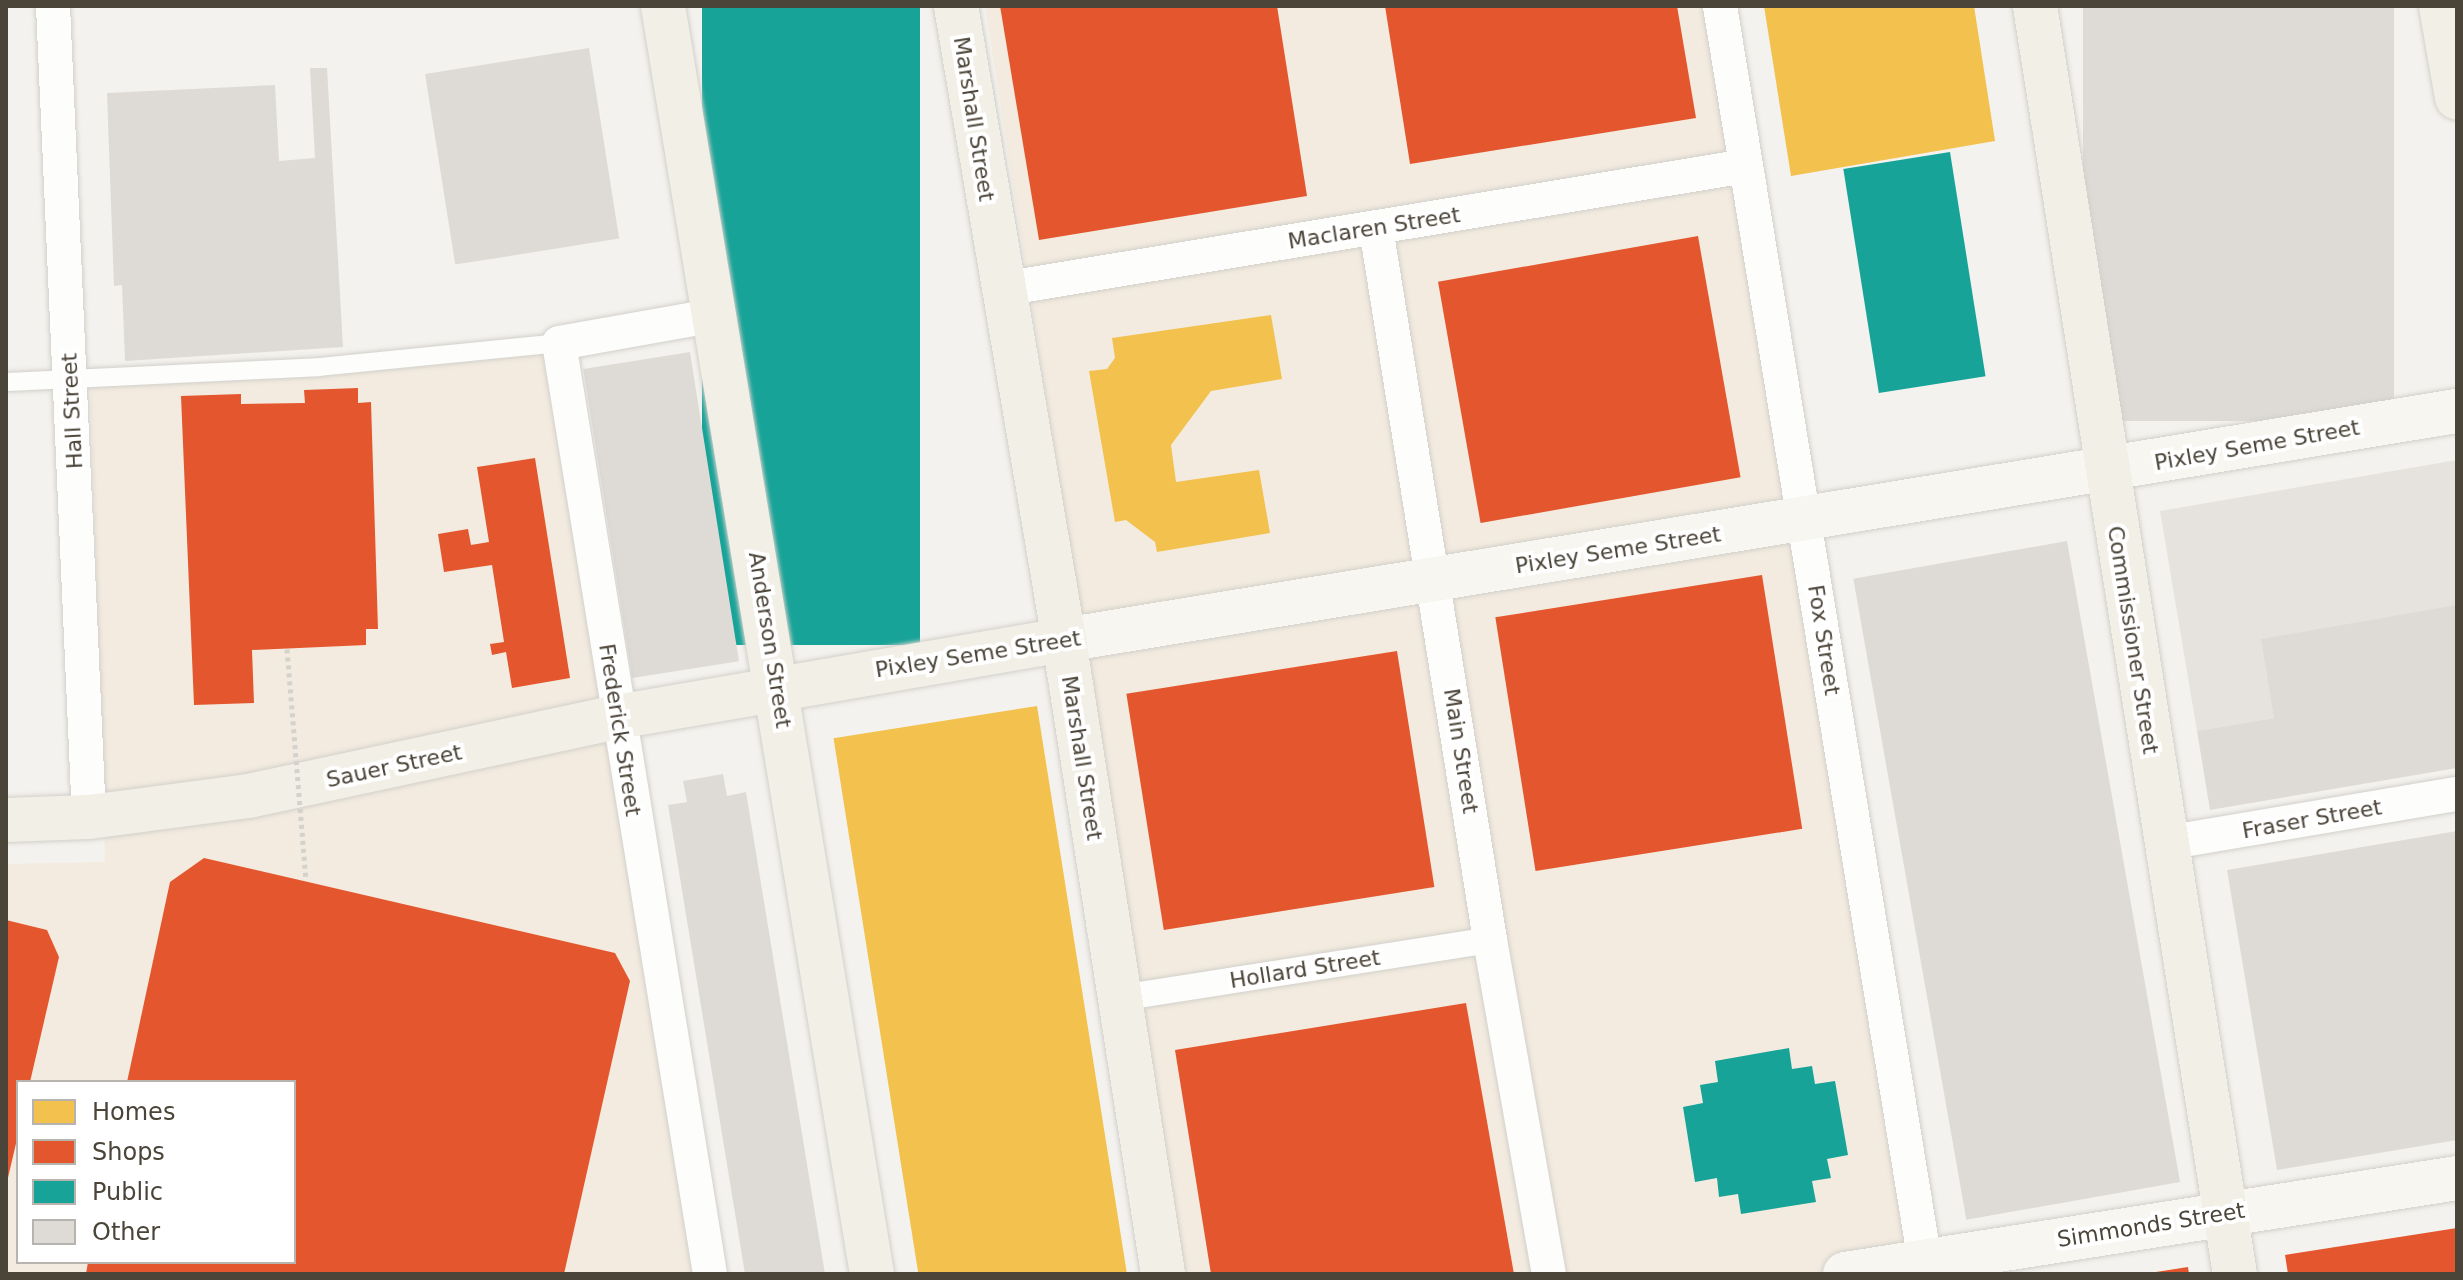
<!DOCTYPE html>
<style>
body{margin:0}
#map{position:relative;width:2463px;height:1280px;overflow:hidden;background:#f4f2ee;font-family:"DejaVu Sans",sans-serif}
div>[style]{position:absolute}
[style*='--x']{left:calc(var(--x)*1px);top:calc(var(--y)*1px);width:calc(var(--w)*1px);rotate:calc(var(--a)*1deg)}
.commercial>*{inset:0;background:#f3ebdf}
.parking>*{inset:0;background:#e6e3df}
.homes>*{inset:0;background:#f2c14e;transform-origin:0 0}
.shops>*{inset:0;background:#e4572e;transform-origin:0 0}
.public>*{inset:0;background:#17a398;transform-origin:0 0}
.building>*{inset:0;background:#dedbd6;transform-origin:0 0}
.roads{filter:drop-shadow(0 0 2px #d2d0cb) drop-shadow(0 0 2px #d2d0cb)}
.service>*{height:18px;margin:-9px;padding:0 9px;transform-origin:9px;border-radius:9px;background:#fdfdfc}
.pedestrian>*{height:26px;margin:-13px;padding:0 13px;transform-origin:13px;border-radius:13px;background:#fdfdfc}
.minor>*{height:34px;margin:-17px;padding:0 17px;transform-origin:17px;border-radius:17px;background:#fdfdfc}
.secondary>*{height:44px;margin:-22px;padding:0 22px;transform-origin:22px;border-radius:22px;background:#f7f6f1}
.primary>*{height:44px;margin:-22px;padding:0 22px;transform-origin:22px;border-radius:22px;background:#f2efe6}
.path-bridge>*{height:5px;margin-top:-2.5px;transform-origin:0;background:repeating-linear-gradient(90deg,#d3d2cc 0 4px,transparent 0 8px)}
span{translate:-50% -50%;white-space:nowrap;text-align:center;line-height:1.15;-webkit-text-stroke:8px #fff;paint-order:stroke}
.street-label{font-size:22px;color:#4b4439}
.frame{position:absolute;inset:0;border:8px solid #4b4439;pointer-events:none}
.legend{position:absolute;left:16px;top:1080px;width:280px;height:184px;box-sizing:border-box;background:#fff;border:2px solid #b7b4b0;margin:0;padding:10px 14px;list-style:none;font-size:24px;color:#4b4439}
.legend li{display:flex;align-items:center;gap:16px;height:40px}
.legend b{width:40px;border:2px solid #b7b4b0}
</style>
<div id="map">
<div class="commercial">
<i style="clip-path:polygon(985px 6px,1706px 6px,1909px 1274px,1183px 1274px)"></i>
<i style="clip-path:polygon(evenodd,543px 345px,696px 1274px,6px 1274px,6px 864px,105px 862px,90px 377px,543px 345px,18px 1082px,294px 1082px,294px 1262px,18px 1262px,18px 1082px)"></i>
</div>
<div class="parking">
<i style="clip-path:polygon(2457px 460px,2457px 605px,2274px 718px,2197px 731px,2160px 511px)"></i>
</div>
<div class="homes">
<i style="clip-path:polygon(1764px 6px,1974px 6px,1995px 141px,1791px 176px)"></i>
<i style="clip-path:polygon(1271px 315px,1282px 379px,1211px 391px,1171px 445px,1176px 482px,1259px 470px,1270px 533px,1157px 552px,1155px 542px,1126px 520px,1115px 522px,1089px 371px,1107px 369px,1115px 358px,1112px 338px)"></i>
<i style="left:1037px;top:706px;width:575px;height:206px;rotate:81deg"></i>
</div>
<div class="shops">
<i style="clip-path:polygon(1000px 6px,1277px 6px,1307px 196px,1039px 240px)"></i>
<i style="clip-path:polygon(1385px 6px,1677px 6px,1696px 118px,1410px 164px)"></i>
<i style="left:1698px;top:236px;width:245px;height:264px;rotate:80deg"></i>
<i style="clip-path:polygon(358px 388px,358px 403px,371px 402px,378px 629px,366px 629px,366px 645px,252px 650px,254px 703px,194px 705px,181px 396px,241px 394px,241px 404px,305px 403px,304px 390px)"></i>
<i style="clip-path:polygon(535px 458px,570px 678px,512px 688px,506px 652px,492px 655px,490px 644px,504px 642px,492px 565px,444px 572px,438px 534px,468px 529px,471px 545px,489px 542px,477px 467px)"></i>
<i style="left:1762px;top:575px;width:257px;height:270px;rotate:81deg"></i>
<i style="left:1397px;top:651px;width:239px;height:274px;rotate:81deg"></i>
<i style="clip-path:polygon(204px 858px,615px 953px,630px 981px,564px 1274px,86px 1274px,88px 1262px,294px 1262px,294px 1082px,127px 1082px,170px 882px)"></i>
<i style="clip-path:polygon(6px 920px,47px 930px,59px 957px,30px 1082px,18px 1082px,18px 1135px,7px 1182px)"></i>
<i style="clip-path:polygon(1466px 1003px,1514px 1274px,1211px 1274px,1175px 1050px)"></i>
<i style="clip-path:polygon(2457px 1228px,2457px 1274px,2288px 1274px,2285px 1255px)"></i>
<i style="clip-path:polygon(2188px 1267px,2189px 1274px,2156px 1274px,2156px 1272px)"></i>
</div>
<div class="public">
<i style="left:702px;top:6px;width:218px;height:639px"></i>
<i style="left:1950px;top:152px;width:227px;height:108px;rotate:81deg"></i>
<i style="clip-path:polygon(1789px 1048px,1792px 1069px,1812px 1066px,1815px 1084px,1835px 1081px,1848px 1155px,1827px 1159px,1831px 1178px,1812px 1181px,1816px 1202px,1741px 1214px,1738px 1194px,1719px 1197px,1717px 1178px,1695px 1182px,1683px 1107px,1703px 1103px,1700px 1085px,1718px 1082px,1715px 1061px)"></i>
</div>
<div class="building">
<i style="left:2083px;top:6px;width:311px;height:415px"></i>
<i style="left:589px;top:48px;width:193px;height:166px;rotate:81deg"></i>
<i style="clip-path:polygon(310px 68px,327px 68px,343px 347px,125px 361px,122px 285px,114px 286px,107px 93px,275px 85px,279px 161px,315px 158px)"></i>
<i style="left:690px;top:352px;width:313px;height:108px;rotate:81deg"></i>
<i style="left:2067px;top:541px;width:651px;height:217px;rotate:80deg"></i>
<i style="clip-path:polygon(2457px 605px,2457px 768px,2210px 810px,2197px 731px,2274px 718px,2261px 639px)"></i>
<i style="clip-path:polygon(723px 774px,727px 796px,746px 792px,825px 1274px,745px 1274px,668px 805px,687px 802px,683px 781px)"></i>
<i style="clip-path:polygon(2457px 831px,2457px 1140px,2277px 1170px,2227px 870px)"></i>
</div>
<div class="roads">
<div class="service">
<i style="--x:6;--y:382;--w:313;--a:-2.7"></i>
<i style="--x:319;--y:367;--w:241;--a:-5.7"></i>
</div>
<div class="pedestrian">
<i style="--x:1120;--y:998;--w:375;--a:-8.9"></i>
</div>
<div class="minor">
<i style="--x:53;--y:6;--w:812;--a:87.46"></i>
<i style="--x:1720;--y:6;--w:1285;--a:80.73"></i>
<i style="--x:1376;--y:228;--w:721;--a:80.9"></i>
<i style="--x:1490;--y:940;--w:339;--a:80"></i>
<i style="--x:1002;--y:289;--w:754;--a:-9.39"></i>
<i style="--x:2166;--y:843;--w:295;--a:-9.6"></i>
<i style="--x:710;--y:1274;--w:943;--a:-99.21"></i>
<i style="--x:559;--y:343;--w:159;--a:-10.1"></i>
</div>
<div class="secondary">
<i style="--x:1064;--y:640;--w:1412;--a:-9.34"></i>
<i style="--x:1845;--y:1274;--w:619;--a:-8.91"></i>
</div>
<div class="primary">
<i style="--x:663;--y:6;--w:1285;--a:80.64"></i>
<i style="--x:956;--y:6;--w:643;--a:80.33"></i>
<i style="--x:1064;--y:640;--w:642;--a:81.12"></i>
<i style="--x:2035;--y:6;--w:1284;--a:81.04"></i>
<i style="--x:2441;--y:6;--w:93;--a:80.1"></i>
<i style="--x:6;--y:820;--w:83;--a:-2.1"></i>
<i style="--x:89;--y:817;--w:161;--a:-7.5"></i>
<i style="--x:249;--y:796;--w:376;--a:-12.1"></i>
<i style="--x:617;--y:717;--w:454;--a:-9.8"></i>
</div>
</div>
<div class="path-bridge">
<i style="--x:287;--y:649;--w:232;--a:85.3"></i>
</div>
<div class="street-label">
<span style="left:974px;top:119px;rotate:81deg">Marshall Street</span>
<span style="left:1374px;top:228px;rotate:-9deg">Maclaren Street</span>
<span style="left:72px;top:411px;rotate:-93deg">Hall Street</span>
<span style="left:2257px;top:445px;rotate:-10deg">Pixley Seme Street</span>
<span style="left:1618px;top:550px;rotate:-9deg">Pixley Seme Street</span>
<span style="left:770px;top:640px;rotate:81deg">Anderson Street</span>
<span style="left:1824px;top:640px;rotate:81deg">Fox Street</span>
<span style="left:2133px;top:640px;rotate:81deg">Commissioner Street</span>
<span style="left:978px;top:654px;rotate:-9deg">Pixley Seme Street</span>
<span style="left:620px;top:730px;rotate:81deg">Frederick Street</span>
<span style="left:1461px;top:751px;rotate:81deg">Main Street</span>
<span style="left:1082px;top:758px;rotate:81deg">Marshall Street</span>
<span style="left:394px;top:766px;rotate:-12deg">Sauer Street</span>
<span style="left:2312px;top:819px;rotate:-10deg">Fraser Street</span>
<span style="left:1305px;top:969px;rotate:-9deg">Hollard Street</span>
<span style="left:2151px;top:1225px;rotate:-9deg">Simmonds Street</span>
</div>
<div class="frame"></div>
<ul class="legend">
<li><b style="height:22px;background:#f2c14e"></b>Homes</li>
<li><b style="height:22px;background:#e4572e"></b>Shops</li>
<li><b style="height:22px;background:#17a398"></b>Public</li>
<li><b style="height:22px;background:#dedbd6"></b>Other</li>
</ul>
</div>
